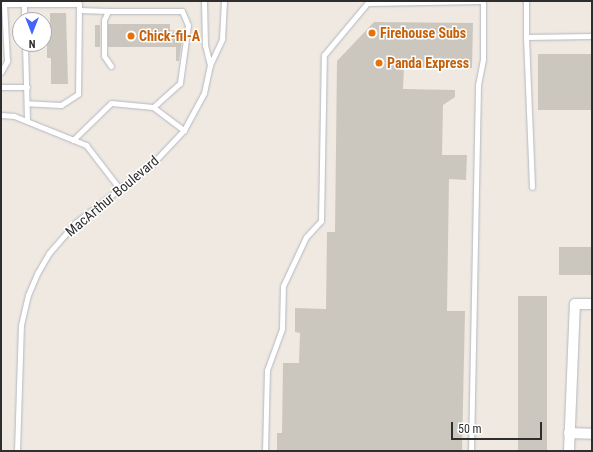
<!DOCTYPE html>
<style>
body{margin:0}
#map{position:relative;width:593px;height:452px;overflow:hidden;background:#efe9e1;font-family:"Roboto Condensed",sans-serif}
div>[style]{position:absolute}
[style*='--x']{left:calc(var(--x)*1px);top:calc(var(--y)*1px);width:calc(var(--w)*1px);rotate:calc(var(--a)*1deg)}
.building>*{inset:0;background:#cbc7bf;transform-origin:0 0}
.roads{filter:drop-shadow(0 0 1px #b4b7c1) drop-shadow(0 0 1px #b4b7c1)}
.service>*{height:5px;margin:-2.5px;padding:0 2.5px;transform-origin:2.5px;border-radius:2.5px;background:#fff}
.minor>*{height:10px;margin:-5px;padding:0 5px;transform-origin:5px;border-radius:5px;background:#fff}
.dots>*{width:11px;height:11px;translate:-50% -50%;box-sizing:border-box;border:2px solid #fff;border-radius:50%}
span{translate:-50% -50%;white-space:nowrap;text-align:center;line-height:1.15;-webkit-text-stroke:3px #fff;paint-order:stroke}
.food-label{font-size:14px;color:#c56008;font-weight:700}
.left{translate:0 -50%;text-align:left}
.street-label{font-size:14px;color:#2e2e2e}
.frame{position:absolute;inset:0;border:2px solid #2e2e2e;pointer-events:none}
.north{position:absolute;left:12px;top:12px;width:40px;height:40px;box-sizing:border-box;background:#fff;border:1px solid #ababab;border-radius:50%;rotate:180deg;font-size:11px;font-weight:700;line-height:16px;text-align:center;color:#2e2e2e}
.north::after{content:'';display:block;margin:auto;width:14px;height:18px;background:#4264fb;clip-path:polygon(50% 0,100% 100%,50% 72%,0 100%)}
.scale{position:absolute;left:451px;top:422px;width:91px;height:18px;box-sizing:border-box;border:2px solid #2e2e2e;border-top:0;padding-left:5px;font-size:12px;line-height:14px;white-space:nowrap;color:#2e2e2e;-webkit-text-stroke:3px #fff;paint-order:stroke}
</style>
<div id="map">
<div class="building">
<i style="clip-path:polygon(50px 13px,66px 13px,68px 84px,51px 84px,51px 58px,47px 58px,47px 38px,50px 38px)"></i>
<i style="clip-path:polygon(374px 22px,473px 23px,472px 68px,404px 67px,403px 89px,455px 90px,455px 97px,443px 105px,442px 155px,467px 155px,466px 180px,449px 179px,447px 311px,465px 311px,462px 451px,277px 451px,277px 433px,282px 433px,283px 363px,299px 363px,300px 333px,295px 332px,295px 308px,326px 309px,327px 232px,335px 232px,337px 61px)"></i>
<i style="clip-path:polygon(108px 24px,170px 24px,170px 30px,183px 32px,179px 61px,176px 61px,176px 47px,108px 47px)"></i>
<i style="left:95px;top:25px;width:5px;height:22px"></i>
<i style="left:538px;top:54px;width:54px;height:56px"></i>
<i style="left:559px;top:247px;width:33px;height:28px"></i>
<i style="left:518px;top:296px;width:29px;height:155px"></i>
</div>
<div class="roads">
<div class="service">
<i style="--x:204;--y:1;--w:44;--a:88.7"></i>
<i style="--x:205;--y:45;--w:21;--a:76"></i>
<i style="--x:526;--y:1;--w:36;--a:90"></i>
<i style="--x:526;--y:37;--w:66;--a:-0.9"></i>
<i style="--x:369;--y:3;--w:114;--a:-1"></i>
<i style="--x:3;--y:4;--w:21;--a:0"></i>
<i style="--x:79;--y:10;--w:29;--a:2"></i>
<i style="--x:24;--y:20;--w:16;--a:-90"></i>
<i style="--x:24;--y:4;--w:55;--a:0"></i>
<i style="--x:79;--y:4;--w:90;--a:90.6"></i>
<i style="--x:78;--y:94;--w:20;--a:147"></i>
<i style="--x:61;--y:105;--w:34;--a:-177"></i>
<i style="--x:526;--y:37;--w:150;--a:87.7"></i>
<i style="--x:25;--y:44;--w:77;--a:88.5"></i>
<i style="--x:111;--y:66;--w:12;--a:-125"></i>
<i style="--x:104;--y:56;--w:36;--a:-90"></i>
<i style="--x:104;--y:20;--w:10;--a:-66"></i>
<i style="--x:108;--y:11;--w:74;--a:0"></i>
<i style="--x:182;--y:11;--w:15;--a:67"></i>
<i style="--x:188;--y:25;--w:59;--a:97.9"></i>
<i style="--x:180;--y:83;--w:36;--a:138"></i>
<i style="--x:1;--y:72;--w:13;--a:-61"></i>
<i style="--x:7;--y:61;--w:57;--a:-93"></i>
<i style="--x:1;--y:87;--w:26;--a:0"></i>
<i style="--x:1;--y:115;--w:13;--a:4"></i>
<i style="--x:14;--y:116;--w:78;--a:21.9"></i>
<i style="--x:86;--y:145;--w:54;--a:52.5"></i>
<i style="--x:73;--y:140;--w:53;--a:-44.2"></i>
<i style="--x:111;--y:103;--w:42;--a:5.4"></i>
<i style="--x:153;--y:107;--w:39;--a:37"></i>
<i style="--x:17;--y:451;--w:126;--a:-88.2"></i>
<i style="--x:21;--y:325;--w:31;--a:-77"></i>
<i style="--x:28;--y:295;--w:25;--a:-67"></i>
<i style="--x:38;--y:272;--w:22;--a:-60"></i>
<i style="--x:49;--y:253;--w:40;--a:-49"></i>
<i style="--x:75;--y:223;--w:97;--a:-37.5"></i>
<i style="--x:152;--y:164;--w:47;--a:-46.7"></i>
<i style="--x:184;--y:130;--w:42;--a:-61.6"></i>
<i style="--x:204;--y:93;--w:29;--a:-78"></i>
<i style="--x:210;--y:65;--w:29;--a:-65"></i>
<i style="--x:222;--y:39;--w:38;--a:-87"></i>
<i style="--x:265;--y:451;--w:81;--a:-88.6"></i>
<i style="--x:267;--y:370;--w:44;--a:-69.9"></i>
<i style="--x:282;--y:329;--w:43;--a:-88.7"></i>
<i style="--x:283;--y:286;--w:54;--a:-64.9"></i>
<i style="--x:306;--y:237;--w:22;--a:-47"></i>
<i style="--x:321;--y:221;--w:166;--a:-89"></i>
<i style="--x:324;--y:55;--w:70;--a:-50.2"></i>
<i style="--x:471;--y:451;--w:366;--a:-88.9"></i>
<i style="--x:478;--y:85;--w:26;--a:-79"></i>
<i style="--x:483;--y:59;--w:58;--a:-90"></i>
</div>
<div class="minor">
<i style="--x:569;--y:433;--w:23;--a:2"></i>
<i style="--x:569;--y:451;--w:147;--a:-87.7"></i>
<i style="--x:575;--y:304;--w:17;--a:0"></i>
</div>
</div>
<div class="dots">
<i style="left:372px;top:33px;background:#e8710a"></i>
<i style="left:131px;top:36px;background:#e8710a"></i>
<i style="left:379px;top:63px;background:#e8710a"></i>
</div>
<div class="food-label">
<span class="left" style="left:380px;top:33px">Firehouse Subs</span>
<span class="left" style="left:139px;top:36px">Chick-fil-A</span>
<span class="left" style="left:387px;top:63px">Panda Express</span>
</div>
<div class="street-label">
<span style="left:112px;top:196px;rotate:-40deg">MacArthur Boulevard</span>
</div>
<div class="frame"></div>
<div class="north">N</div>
<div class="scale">50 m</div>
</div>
